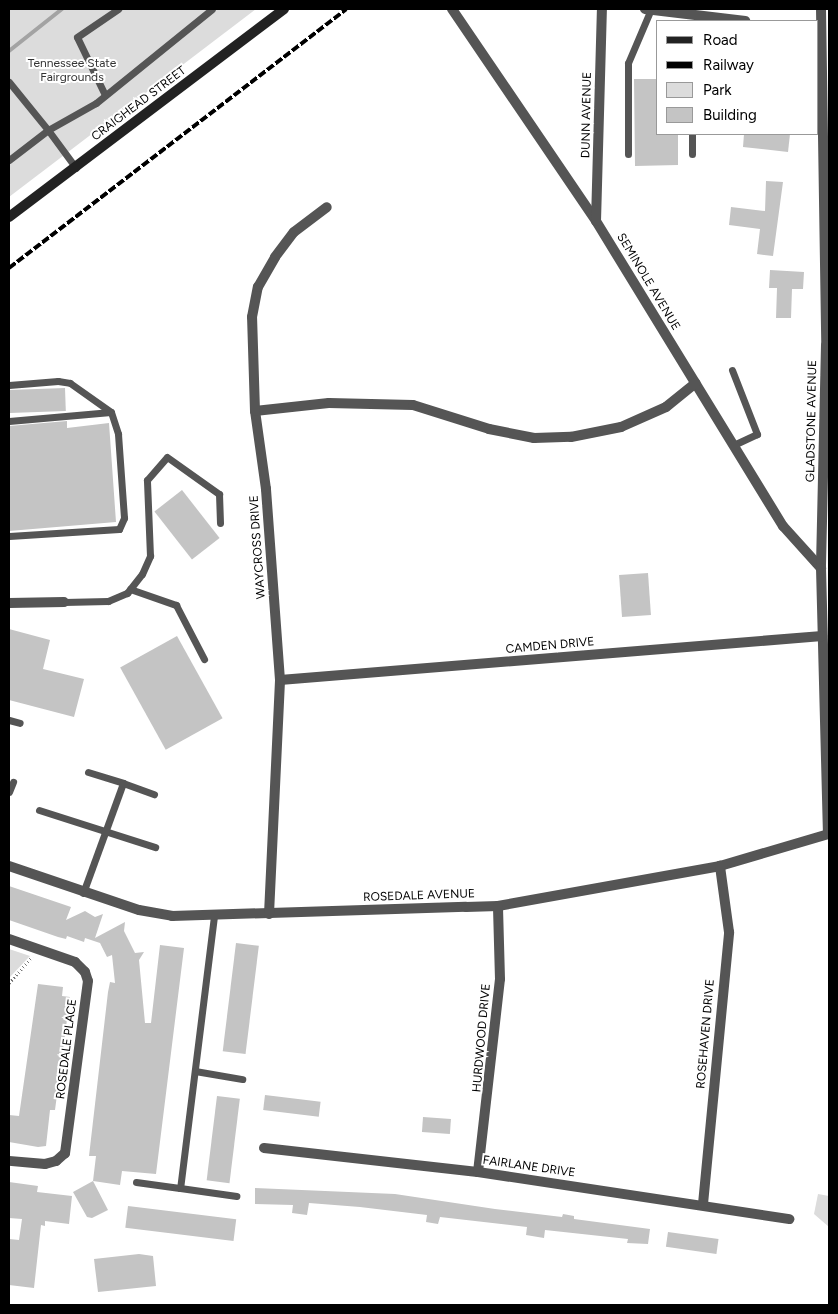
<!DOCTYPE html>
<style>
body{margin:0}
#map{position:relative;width:838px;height:1314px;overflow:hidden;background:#fff;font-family:Figtree,sans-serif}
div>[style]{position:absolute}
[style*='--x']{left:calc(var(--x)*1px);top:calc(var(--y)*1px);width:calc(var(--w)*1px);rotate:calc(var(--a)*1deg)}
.green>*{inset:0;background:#dcdcdc}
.stream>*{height:4px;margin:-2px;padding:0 2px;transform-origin:2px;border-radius:2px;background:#a3a3a3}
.building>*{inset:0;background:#c4c4c4;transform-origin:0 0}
.path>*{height:2.5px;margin-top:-1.25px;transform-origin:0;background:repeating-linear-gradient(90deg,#777 0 1px,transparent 0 3.5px)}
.lane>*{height:7px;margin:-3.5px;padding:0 3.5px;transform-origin:3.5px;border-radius:3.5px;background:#555}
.street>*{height:10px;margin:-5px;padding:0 5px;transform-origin:5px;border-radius:5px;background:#555}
.secondary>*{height:10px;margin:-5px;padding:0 5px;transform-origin:5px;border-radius:5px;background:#222}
.rail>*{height:4px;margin-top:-2px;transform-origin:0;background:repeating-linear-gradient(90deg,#000 0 8px,transparent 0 10.5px)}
span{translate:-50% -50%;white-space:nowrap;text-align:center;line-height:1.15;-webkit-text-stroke:4px #fff;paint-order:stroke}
.park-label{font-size:12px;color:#333}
.street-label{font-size:12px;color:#000}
.frame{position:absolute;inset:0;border:10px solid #000;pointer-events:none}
.legend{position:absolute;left:656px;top:20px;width:162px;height:115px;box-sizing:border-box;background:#fff;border:1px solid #999;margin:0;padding:6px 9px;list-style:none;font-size:15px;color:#000}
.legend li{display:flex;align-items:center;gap:10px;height:25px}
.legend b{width:25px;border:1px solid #999}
</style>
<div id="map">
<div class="green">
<i style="clip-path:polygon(9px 9px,256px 9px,9px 197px)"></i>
<i style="clip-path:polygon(9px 949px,30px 956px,9px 978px)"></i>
<i style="clip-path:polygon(818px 1194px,829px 1196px,829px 1227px,814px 1214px)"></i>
</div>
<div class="stream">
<i style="--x:9;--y:51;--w:68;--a:-38.4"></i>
</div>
<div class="building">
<i style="clip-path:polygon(634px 79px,657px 79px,657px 134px,678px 134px,678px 165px,635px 166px)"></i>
<i style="clip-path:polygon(744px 134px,790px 134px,788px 152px,743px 147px)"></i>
<i style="clip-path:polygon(766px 181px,783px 182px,773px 256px,757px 254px,760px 229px,729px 225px,731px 207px,765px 211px)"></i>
<i style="clip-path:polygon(770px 270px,804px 272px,803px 289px,792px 289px,791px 318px,776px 318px,777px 288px,769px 288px)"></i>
<i style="left:65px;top:388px;width:23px;height:56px;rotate:88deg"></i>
<i style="clip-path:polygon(67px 421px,67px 428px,109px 423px,116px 522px,9px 531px,9px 426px)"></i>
<i style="left:182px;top:490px;width:61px;height:35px;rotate:52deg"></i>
<i style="left:648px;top:573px;width:42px;height:29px;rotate:86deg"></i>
<i style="clip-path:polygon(9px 629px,50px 640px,43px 669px,84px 679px,74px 717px,9px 700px)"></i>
<i style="left:177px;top:636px;width:94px;height:65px;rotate:61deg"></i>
<i style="clip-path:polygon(9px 886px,71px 907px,66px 920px,85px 911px,95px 917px,103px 914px,95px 938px,125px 922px,124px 931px,135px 953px,144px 952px,139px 960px,145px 1023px,151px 1023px,160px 945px,184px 948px,156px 1174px,122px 1171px,120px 1185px,93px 1181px,108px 1210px,92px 1218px,87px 1217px,73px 1192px,93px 1181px,96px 1156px,89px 1156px,108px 992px,110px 982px,115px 983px,112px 955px,107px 957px,100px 943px,85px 938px,84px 942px,67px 936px,66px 939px,58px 937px,9px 920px)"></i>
<i style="left:236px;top:943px;width:23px;height:109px;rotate:7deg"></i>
<i style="clip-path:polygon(38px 984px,63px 987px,62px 996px,70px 997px,55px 1110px,50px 1110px,46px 1146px,38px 1147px,9px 1142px,9px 1115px,19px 1116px)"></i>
<i style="left:265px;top:1095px;width:56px;height:15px;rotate:7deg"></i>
<i style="left:217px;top:1096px;width:23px;height:85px;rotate:7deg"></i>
<i style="left:423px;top:1117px;width:28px;height:15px;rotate:4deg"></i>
<i style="clip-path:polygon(9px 1182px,38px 1186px,37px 1192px,72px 1196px,69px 1224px,45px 1221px,45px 1226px,41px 1225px,34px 1288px,9px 1285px,9px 1239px,19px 1240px,22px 1219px,9px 1218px)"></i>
<i style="clip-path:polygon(255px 1188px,395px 1194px,495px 1209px,562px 1217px,563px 1214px,574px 1216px,574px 1219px,650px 1229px,648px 1244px,627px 1243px,628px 1239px,545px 1230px,544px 1238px,526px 1235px,527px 1227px,440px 1217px,438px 1224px,426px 1222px,427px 1215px,360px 1207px,309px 1203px,307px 1215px,292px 1213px,293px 1205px,255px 1204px)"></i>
<i style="left:128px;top:1206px;width:109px;height:22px;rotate:7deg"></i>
<i style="left:668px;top:1232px;width:51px;height:15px;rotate:8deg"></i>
<i style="clip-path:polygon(139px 1254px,153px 1256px,156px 1286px,98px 1292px,94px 1259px)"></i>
</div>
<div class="path">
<i style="--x:9;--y:983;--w:35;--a:-49"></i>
</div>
<div class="lane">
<i style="--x:9;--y:82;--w:62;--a:50.9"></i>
<i style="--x:48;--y:130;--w:55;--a:-29.4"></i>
<i style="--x:96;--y:103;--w:149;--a:-39"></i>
<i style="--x:105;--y:95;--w:64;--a:-115.8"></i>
<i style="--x:77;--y:37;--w:50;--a:-34.3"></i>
<i style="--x:692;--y:134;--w:20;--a:90"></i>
<i style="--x:628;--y:154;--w:91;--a:-90"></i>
<i style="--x:628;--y:63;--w:59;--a:-66.9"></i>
<i style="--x:9;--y:160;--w:49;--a:-37.6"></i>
<i style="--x:48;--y:130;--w:47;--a:53.6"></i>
<i style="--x:732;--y:370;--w:69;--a:68.7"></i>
<i style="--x:757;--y:434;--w:26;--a:155"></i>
<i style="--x:9;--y:385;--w:49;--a:-4.7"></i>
<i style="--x:58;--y:381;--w:12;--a:9"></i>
<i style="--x:70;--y:383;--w:50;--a:35.3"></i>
<i style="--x:111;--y:412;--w:23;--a:72"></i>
<i style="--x:118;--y:434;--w:84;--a:85.9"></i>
<i style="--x:124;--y:518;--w:12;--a:114"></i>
<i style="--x:119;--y:529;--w:110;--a:176.4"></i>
<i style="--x:9;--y:421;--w:102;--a:-5"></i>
<i style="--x:130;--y:589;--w:49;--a:19.2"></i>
<i style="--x:176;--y:605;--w:61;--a:62.6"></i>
<i style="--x:64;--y:602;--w:44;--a:-1.3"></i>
<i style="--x:108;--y:601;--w:21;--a:-23"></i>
<i style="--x:127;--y:593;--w:24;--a:-52"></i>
<i style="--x:142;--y:574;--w:20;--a:-66"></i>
<i style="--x:150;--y:556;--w:76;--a:-92.3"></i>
<i style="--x:147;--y:480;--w:30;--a:-49"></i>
<i style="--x:167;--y:457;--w:64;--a:35.4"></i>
<i style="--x:219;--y:494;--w:29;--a:88"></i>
<i style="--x:9;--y:720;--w:11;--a:15"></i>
<i style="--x:88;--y:772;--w:37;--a:17"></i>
<i style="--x:9;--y:792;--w:11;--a:-68"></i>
<i style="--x:39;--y:810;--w:122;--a:17.7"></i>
<i style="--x:83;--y:893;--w:117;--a:-70"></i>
<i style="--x:123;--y:783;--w:33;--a:20"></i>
<i style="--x:214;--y:916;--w:274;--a:97.1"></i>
<i style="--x:180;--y:1188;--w:57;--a:8.1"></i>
<i style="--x:195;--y:1071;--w:48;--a:9.7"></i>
<i style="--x:136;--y:1182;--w:44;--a:7.8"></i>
</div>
<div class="street">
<i style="--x:452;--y:9;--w:256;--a:55.8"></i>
<i style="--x:596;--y:221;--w:358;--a:58.5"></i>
<i style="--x:783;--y:526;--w:57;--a:47.9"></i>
<i style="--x:645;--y:9;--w:101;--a:6.8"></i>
<i style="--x:821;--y:9;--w:336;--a:89.1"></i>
<i style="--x:826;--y:345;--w:223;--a:91.3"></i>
<i style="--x:821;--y:568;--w:266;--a:88.5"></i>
<i style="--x:596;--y:221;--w:212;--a:-88.4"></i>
<i style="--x:255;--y:411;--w:74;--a:-6.2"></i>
<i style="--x:329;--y:403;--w:84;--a:1.4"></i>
<i style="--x:413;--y:405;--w:80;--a:17.5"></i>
<i style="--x:489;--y:429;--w:46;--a:11.3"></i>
<i style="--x:534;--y:438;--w:37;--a:-2"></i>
<i style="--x:571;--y:437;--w:51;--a:-11.3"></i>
<i style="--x:621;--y:427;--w:49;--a:-24"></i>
<i style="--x:666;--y:407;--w:38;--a:-39"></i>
<i style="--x:9;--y:603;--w:55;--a:-1"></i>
<i style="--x:280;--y:680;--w:544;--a:-4.64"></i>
<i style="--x:9;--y:866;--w:137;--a:18.7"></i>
<i style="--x:139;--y:910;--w:34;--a:10"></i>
<i style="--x:172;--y:916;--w:294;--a:-1.8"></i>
<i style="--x:466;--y:907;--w:32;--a:-2"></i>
<i style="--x:498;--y:906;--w:226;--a:-10.2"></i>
<i style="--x:720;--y:866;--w:114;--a:-16.4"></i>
<i style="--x:269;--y:914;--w:234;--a:-87.3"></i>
<i style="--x:280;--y:680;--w:192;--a:-94.2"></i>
<i style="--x:266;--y:489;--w:79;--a:-98"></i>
<i style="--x:255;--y:411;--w:94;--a:-91.8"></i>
<i style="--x:252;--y:317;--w:31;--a:-79"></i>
<i style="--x:258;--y:287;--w:34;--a:-60"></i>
<i style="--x:275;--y:257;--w:31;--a:-53"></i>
<i style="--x:294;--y:232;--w:41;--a:-37.1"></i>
<i style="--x:9;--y:939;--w:70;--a:19.2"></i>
<i style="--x:75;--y:962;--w:14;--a:45"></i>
<i style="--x:85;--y:972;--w:9;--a:72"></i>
<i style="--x:88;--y:981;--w:174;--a:97.6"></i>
<i style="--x:65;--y:1153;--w:12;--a:138"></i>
<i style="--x:56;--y:1161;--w:11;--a:165"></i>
<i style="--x:45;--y:1164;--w:36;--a:-175"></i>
<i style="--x:264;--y:1148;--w:215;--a:6.4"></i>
<i style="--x:478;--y:1172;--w:315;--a:8.6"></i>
<i style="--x:478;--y:1172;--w:194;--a:-83.5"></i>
<i style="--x:500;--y:979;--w:73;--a:-91.6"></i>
<i style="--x:703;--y:1204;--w:273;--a:-84.5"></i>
<i style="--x:729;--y:932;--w:67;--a:-97.8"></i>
</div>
<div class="secondary">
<i style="--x:9;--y:217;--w:345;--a:-37.1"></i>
</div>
<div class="rail">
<i style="--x:9;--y:268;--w:425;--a:-37.5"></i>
</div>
<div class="park-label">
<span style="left:72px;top:71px">Tennessee State<br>Fairgrounds</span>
</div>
<div class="street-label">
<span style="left:139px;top:104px;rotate:-37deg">CRAIGHEAD STREET</span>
<span style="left:587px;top:115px;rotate:-89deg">DUNN AVENUE</span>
<span style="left:648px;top:282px;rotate:59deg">SEMINOLE AVENUE</span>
<span style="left:812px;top:421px;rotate:-89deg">GLADSTONE AVENUE</span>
<span style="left:258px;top:547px;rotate:-94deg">WAYCROSS DRIVE</span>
<span style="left:550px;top:646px;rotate:-5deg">CAMDEN DRIVE</span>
<span style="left:419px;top:896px;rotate:-2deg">ROSEDALE AVENUE</span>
<span style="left:706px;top:1034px;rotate:-85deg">ROSEHAVEN DRIVE</span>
<span style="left:482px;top:1038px;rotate:-85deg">HURDWOOD DRIVE</span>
<span style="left:67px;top:1049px;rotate:-83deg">ROSEDALE PLACE</span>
<span style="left:529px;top:1167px;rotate:8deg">FAIRLANE DRIVE</span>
</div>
<div class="frame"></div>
<ul class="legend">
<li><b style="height:6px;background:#222"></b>Road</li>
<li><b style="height:6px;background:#000"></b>Railway</li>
<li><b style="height:14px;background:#dcdcdc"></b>Park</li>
<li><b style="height:14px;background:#c4c4c4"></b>Building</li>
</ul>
</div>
